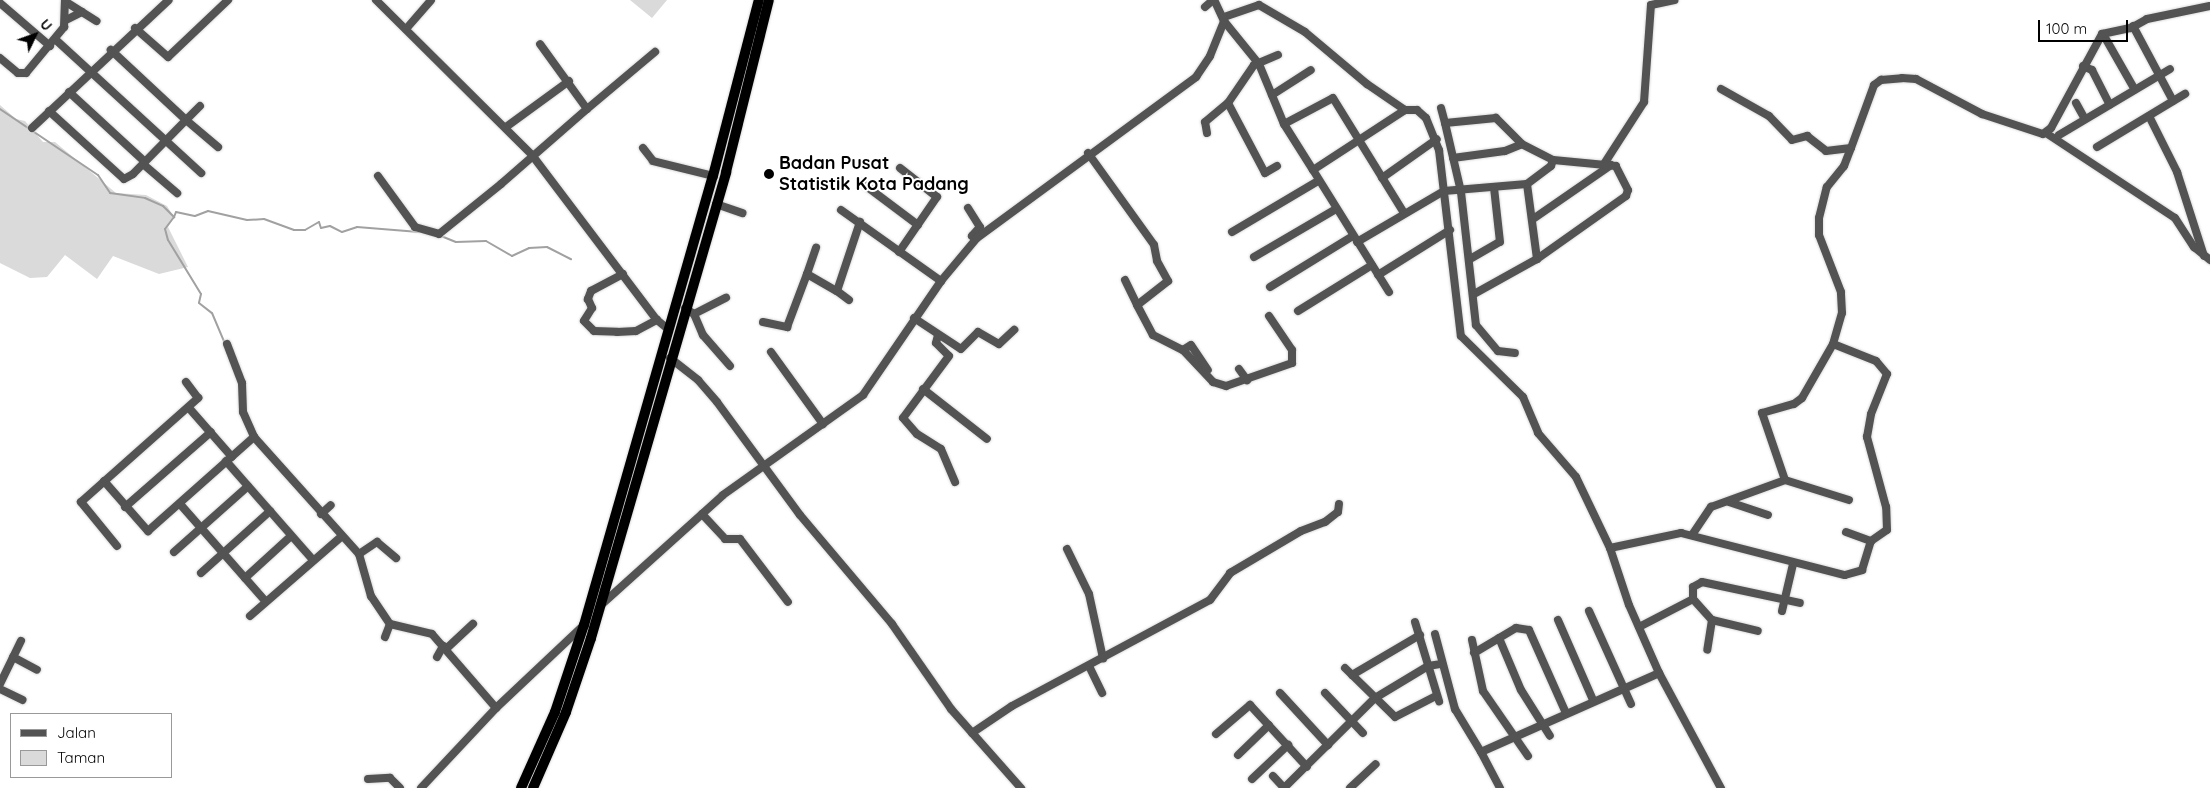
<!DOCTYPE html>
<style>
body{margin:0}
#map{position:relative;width:2210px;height:788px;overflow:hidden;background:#fff;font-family:Quicksand,sans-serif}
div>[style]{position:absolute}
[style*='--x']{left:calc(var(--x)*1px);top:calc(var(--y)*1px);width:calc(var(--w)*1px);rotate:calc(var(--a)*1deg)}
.green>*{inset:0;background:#dadada}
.stream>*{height:2px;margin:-1px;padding:0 1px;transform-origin:1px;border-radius:1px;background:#a1a1a1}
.roads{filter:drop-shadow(0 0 1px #dbdbdb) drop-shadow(0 0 1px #dbdbdb)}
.minor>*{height:8px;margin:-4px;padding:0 4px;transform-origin:4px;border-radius:4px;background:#535353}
.highway>*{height:10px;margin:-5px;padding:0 5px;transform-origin:5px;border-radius:5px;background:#000}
.dots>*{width:14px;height:14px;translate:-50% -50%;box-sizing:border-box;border:2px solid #fff;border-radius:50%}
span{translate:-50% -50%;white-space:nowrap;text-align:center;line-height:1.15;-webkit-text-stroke:4px #fff;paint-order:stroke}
.poi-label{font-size:18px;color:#000;font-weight:700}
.left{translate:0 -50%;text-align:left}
.legend{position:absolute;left:10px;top:713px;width:162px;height:65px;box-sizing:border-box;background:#fff;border:1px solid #999;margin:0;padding:6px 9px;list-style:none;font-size:15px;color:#000}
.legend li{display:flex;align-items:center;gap:10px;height:25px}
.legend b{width:25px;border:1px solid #999}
.north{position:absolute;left:10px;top:10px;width:50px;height:50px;-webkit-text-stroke:4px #fff;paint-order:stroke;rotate:48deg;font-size:14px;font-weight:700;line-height:20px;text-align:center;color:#000}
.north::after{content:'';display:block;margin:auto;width:18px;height:22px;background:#000;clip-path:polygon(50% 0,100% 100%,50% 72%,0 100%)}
.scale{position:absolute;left:2038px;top:20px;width:90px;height:22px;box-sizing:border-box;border:2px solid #000;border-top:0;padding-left:6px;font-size:15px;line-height:18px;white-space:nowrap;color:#000;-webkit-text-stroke:4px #fff;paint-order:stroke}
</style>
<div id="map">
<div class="green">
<i style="clip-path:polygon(630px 0,667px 0,652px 18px)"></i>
<i style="clip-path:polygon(0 105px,16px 119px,25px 121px,43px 142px,55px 142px,116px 193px,146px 195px,167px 206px,174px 217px,168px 227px,188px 267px,159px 274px,113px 256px,97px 279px,65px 255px,47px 277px,30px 278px,0 263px)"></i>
</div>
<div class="stream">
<i style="--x:0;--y:109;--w:118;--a:34"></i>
<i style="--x:98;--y:175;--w:22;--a:56"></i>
<i style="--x:110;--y:193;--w:35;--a:8"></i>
<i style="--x:145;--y:198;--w:20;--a:24"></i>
<i style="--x:163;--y:206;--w:16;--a:45"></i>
<i style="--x:174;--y:217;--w:5;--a:-68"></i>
<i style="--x:176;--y:212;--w:19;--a:12"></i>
<i style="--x:195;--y:216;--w:14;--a:-21"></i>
<i style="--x:208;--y:211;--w:40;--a:13"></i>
<i style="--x:247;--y:220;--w:17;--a:-3"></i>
<i style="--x:264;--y:219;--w:32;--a:20"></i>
<i style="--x:294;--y:230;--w:11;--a:0"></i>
<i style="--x:305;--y:230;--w:16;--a:-30"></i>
<i style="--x:319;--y:222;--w:6;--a:72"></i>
<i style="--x:321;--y:228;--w:9;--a:-13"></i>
<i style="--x:330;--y:226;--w:13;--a:27"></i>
<i style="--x:342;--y:232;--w:16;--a:-18"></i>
<i style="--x:357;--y:227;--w:62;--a:4.6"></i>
<i style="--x:174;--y:217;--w:15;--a:127"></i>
<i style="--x:165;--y:229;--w:11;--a:75"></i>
<i style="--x:168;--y:240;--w:63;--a:58.6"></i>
<i style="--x:201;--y:294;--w:9;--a:103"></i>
<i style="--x:199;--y:303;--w:16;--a:38"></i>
<i style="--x:212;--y:313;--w:34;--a:67"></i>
<i style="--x:441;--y:236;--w:16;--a:22"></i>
<i style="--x:456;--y:242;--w:30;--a:-2"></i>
<i style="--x:486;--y:241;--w:30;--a:30"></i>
<i style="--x:512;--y:256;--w:19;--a:-25"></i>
<i style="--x:529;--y:248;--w:18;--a:-3"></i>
<i style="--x:547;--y:247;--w:27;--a:27"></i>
</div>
<div class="roads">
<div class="minor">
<i style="--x:376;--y:0;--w:220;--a:44.8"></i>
<i style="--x:532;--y:155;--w:207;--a:52.9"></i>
<i style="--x:657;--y:320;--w:14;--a:39"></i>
<i style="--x:66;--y:2;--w:36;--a:32"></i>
<i style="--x:0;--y:3;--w:66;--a:40.7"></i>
<i style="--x:1205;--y:7;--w:11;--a:-41"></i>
<i style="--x:1224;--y:17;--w:37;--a:-19"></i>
<i style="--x:1259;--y:5;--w:53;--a:30.4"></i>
<i style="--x:1305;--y:32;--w:81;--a:40"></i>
<i style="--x:1367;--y:84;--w:46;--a:34.4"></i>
<i style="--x:66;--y:20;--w:18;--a:-27"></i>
<i style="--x:1224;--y:21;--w:55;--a:50.9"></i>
<i style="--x:1259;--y:64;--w:65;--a:67.4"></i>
<i style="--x:1284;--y:124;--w:54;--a:57.8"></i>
<i style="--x:2133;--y:26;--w:85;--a:61.9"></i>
<i style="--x:135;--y:28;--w:44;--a:41.3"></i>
<i style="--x:168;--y:57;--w:83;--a:-43.5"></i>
<i style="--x:406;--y:29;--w:38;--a:-49"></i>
<i style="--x:2103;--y:34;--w:64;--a:60.3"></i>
<i style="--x:56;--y:40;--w:197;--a:42.5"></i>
<i style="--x:0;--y:58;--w:23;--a:40"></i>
<i style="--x:18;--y:73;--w:8;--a:0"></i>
<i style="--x:26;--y:73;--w:60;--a:-50.4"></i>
<i style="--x:64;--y:27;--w:27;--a:-88"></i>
<i style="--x:2083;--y:66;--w:10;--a:24"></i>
<i style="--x:2092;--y:70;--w:39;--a:63"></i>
<i style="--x:1721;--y:89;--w:55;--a:29.4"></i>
<i style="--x:1769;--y:116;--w:33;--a:46"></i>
<i style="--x:1792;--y:140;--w:16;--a:-15"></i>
<i style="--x:1807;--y:136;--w:24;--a:38"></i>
<i style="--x:1826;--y:151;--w:25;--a:-7"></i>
<i style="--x:1851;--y:148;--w:67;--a:-69.9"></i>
<i style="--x:1874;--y:85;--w:9;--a:-36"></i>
<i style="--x:1881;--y:80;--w:21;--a:-5"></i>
<i style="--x:1902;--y:78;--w:14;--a:4"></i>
<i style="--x:1916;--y:79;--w:75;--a:27.9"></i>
<i style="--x:1982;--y:114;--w:64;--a:18.2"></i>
<i style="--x:2043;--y:134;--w:10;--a:-37"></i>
<i style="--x:2051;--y:128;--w:107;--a:-61.5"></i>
<i style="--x:2102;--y:34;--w:30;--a:-12"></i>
<i style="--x:2131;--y:28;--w:18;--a:-29"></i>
<i style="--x:2147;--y:19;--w:64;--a:-11.7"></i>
<i style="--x:69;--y:92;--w:103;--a:42.6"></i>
<i style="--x:1272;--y:95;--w:46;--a:-32.7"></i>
<i style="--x:2076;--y:103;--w:18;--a:61"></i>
<i style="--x:200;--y:106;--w:20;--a:135"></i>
<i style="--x:186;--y:120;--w:42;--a:40.2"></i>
<i style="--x:1441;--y:108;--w:16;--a:75"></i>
<i style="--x:587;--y:109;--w:89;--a:-40"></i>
<i style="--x:49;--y:111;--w:101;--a:42.2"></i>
<i style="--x:124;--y:179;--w:10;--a:-29"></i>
<i style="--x:133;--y:174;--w:76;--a:-45.5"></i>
<i style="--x:186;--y:120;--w:103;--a:-137"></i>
<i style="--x:2149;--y:116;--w:63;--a:63.4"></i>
<i style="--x:2177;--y:172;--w:88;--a:72.2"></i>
<i style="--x:1284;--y:124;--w:55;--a:-28"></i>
<i style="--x:1333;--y:98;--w:135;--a:58.3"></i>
<i style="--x:506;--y:127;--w:78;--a:-36.1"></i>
<i style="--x:32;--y:128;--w:187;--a:-43.1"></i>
<i style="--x:1207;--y:133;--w:11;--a:-100"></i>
<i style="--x:1205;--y:122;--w:30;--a:-40"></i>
<i style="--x:2046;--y:133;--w:154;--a:33.4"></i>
<i style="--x:2175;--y:218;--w:35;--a:57"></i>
<i style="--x:2194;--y:247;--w:21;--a:39"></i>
<i style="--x:2059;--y:135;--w:129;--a:-30.7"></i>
<i style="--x:2097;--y:147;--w:103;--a:-31.1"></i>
<i style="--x:643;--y:148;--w:16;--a:52"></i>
<i style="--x:653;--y:161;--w:62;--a:14"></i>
<i style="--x:1088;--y:153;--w:113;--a:54.3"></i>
<i style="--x:1154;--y:245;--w:16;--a:79"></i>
<i style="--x:1157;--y:261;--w:23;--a:61"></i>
<i style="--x:1168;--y:281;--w:39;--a:142"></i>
<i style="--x:1137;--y:305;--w:34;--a:62"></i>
<i style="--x:1153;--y:335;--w:34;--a:27"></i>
<i style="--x:1183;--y:350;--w:44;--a:46.8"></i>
<i style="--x:1213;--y:382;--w:14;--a:17"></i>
<i style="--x:1226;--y:386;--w:70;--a:-19.2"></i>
<i style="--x:1292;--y:363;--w:13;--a:-90"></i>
<i style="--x:1292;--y:350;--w:41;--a:-124.1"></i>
<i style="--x:1453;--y:158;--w:52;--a:-7.7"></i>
<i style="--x:1505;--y:151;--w:18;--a:-22"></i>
<i style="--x:143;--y:164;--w:45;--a:40.5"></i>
<i style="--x:1604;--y:164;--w:74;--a:-57.2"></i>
<i style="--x:1644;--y:102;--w:97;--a:-85.9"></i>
<i style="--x:1651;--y:5;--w:24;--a:-12"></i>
<i style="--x:1277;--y:166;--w:14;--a:150"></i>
<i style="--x:1265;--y:173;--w:79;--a:-117.9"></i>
<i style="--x:1228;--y:103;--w:46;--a:-55.6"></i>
<i style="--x:1254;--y:65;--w:26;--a:-23"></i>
<i style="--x:378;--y:176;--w:63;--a:54"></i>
<i style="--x:415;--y:227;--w:25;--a:16"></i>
<i style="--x:439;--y:234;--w:80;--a:-38.9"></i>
<i style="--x:501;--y:184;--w:114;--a:-41.1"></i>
<i style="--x:587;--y:109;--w:80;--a:-125.9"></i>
<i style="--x:1382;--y:178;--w:67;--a:-35.3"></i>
<i style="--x:862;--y:183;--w:70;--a:36.9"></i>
<i style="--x:1527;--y:184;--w:76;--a:82.4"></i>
<i style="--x:716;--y:204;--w:28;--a:19"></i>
<i style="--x:968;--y:208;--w:22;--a:58"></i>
<i style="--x:980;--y:227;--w:12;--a:132"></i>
<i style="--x:972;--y:236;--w:5;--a:22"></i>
<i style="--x:841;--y:210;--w:123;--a:35.4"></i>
<i style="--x:1533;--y:219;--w:95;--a:-34.7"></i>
<i style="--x:1232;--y:232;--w:100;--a:-30.7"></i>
<i style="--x:1357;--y:242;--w:101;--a:-30.4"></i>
<i style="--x:1444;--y:191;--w:83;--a:-4.8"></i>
<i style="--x:1527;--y:184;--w:30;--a:-37"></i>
<i style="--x:1551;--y:166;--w:6;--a:-72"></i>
<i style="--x:899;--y:252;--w:67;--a:-55.4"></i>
<i style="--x:937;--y:197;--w:47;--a:-141.9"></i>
<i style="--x:1254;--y:257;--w:95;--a:-30.3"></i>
<i style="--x:1470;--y:259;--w:34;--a:-30"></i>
<i style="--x:1500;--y:242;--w:54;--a:-96.3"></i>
<i style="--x:623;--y:274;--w:36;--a:152"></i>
<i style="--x:591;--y:291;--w:9;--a:111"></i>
<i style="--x:588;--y:299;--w:10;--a:66"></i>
<i style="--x:592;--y:308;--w:15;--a:122"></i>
<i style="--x:584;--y:321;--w:14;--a:45"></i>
<i style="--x:594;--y:331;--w:23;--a:2"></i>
<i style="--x:617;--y:332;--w:19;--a:-3"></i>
<i style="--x:636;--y:331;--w:24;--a:-28"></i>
<i style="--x:807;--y:274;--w:28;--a:-71"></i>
<i style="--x:1378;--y:275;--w:85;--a:-32"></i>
<i style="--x:1125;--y:280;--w:28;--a:64"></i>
<i style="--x:1270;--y:287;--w:97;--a:-31.6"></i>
<i style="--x:837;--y:291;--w:15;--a:37"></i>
<i style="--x:1389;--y:292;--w:144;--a:-121.9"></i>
<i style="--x:1313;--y:170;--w:110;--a:-33.1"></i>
<i style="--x:1405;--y:110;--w:12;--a:0"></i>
<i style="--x:1417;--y:110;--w:12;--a:42"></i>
<i style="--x:1426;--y:118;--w:35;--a:68"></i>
<i style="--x:1439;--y:150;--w:187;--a:83.3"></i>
<i style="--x:1461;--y:336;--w:87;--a:44.5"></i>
<i style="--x:1523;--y:397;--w:39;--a:67"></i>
<i style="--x:1538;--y:433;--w:58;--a:49.2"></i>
<i style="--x:1576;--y:477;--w:79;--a:64.4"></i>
<i style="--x:1610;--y:548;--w:60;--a:71.6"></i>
<i style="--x:1629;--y:605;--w:74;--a:66.2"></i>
<i style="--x:1659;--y:673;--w:131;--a:61.7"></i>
<i style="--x:1474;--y:294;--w:72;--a:-29.1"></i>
<i style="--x:1537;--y:259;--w:109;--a:-35.3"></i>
<i style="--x:1626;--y:196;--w:6;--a:-72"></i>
<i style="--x:1628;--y:190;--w:27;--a:-117"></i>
<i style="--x:1616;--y:166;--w:63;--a:-174.6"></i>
<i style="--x:1553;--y:160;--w:35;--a:-153"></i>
<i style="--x:1522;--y:144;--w:37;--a:-135"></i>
<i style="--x:1496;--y:118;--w:51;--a:174.4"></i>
<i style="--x:1445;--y:123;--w:71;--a:76.9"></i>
<i style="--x:1461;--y:192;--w:134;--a:83.6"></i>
<i style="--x:1476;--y:325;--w:34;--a:50"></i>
<i style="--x:1498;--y:351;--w:17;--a:7"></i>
<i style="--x:685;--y:308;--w:11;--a:34"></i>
<i style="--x:694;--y:314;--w:23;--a:67"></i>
<i style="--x:703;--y:335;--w:41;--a:48.9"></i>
<i style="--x:1298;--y:311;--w:87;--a:-31.9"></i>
<i style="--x:694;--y:314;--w:36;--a:-27"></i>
<i style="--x:914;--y:318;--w:56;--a:33.4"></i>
<i style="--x:961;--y:349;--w:24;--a:-45"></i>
<i style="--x:978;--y:332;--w:24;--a:30"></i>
<i style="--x:999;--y:344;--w:21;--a:-43"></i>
<i style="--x:763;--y:322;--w:25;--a:12"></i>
<i style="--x:787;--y:327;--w:57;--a:-69.3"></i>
<i style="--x:807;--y:274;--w:34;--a:30"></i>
<i style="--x:837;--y:291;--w:73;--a:-71.6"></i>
<i style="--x:938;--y:335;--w:8;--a:104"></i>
<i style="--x:936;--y:343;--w:18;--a:45"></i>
<i style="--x:949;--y:356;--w:77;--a:126.6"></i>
<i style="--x:903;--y:418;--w:21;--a:49"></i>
<i style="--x:917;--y:434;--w:28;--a:32"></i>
<i style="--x:941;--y:449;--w:36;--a:67"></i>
<i style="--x:227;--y:344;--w:42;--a:69"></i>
<i style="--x:242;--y:383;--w:29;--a:88"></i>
<i style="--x:243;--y:412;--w:27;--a:66"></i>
<i style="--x:1183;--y:350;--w:9;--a:-32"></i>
<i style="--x:1191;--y:345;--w:30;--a:56"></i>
<i style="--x:771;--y:352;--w:89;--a:54.2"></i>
<i style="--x:670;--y:358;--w:36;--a:38"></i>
<i style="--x:698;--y:380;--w:29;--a:49"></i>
<i style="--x:717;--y:402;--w:140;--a:53.7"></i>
<i style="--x:800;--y:515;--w:143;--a:49.8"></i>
<i style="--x:892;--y:624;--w:103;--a:55.2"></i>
<i style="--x:951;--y:709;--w:106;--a:48.5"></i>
<i style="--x:1239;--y:369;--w:14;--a:54"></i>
<i style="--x:923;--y:389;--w:81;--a:38"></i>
<i style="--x:189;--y:408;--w:65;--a:48.7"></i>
<i style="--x:226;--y:461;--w:132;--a:48.7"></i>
<i style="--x:1785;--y:480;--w:67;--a:17.4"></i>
<i style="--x:104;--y:481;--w:67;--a:48.7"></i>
<i style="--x:148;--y:531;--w:142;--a:-41.6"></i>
<i style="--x:254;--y:437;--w:157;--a:48.1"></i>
<i style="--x:359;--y:554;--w:44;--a:74.1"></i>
<i style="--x:371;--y:596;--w:34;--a:56"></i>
<i style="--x:390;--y:624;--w:43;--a:13.4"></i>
<i style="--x:432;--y:634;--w:98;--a:49.1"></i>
<i style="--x:1729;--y:502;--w:41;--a:18.4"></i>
<i style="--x:180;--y:504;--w:130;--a:48.7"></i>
<i style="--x:125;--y:507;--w:114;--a:-41.1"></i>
<i style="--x:321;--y:514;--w:13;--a:-42"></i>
<i style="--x:702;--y:514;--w:34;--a:47"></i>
<i style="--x:725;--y:539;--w:15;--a:0"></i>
<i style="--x:740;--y:539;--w:79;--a:52.7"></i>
<i style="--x:1846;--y:532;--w:27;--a:20"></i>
<i style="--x:1692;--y:535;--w:34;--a:-56"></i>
<i style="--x:1711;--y:507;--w:79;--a:-20"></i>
<i style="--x:1785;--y:480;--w:71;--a:-108.9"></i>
<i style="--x:1762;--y:413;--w:33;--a:-16"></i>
<i style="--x:1794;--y:404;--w:10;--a:-37"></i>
<i style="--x:1802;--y:398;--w:62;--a:-60.1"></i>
<i style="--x:1833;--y:344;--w:32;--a:-74"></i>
<i style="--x:1842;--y:313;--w:21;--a:-93"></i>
<i style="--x:1841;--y:292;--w:61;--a:-111.1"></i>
<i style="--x:1819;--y:235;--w:17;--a:-90"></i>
<i style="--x:1819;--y:218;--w:32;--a:-76"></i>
<i style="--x:1827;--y:187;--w:27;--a:-51"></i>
<i style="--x:1844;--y:166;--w:19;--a:-69"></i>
<i style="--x:117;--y:546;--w:57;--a:-129.3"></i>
<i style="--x:81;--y:502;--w:157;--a:-41.6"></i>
<i style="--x:198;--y:398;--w:20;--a:-127"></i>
<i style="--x:1610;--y:548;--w:73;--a:-11.9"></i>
<i style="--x:1681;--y:533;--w:169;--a:14.4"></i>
<i style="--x:1845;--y:575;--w:18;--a:-16"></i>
<i style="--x:1862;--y:570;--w:30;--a:-73"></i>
<i style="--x:1871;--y:541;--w:19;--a:-35"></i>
<i style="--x:1887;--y:530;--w:23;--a:-92"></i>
<i style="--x:1886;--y:507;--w:73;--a:-105.2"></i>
<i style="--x:1867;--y:437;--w:23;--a:-80"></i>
<i style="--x:1871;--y:414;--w:43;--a:-68.2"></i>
<i style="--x:1887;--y:374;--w:17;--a:-130"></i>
<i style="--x:1876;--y:361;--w:46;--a:-158.4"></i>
<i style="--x:1067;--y:549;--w:50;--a:63.9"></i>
<i style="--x:1089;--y:594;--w:66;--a:77.7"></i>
<i style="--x:174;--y:552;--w:99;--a:-41.7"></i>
<i style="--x:359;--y:554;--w:22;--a:-34"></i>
<i style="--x:377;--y:542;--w:25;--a:40"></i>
<i style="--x:201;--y:573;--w:93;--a:-41.9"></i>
<i style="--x:245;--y:578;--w:62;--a:-42.4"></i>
<i style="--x:1693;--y:599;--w:28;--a:48"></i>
<i style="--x:1712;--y:620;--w:30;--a:99"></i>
<i style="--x:601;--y:605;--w:164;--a:-42"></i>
<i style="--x:723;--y:495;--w:172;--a:-35.5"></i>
<i style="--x:863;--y:395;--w:138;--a:-55.6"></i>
<i style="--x:941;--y:281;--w:56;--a:-50.1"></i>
<i style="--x:977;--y:238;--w:272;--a:-36.3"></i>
<i style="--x:1196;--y:77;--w:25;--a:-56"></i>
<i style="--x:1210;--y:56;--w:38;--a:-68"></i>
<i style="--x:1224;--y:21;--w:23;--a:-115"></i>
<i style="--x:1589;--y:611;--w:102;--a:65.7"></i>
<i style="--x:1782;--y:611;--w:48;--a:-76.8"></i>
<i style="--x:250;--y:616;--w:121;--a:-41"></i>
<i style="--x:1558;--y:620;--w:87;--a:66.4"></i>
<i style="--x:1712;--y:620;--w:47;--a:13.4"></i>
<i style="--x:1415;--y:622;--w:83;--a:73.1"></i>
<i style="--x:1639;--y:627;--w:61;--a:-27.4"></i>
<i style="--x:1693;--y:599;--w:12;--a:-90"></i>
<i style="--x:1693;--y:587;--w:10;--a:-29"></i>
<i style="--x:1702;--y:582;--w:100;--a:12.1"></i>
<i style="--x:1435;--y:634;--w:78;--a:75.1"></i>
<i style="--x:1455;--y:709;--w:50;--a:58.8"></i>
<i style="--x:385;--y:637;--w:14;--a:-69"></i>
<i style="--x:1499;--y:638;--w:56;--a:67.1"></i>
<i style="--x:1521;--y:690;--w:54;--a:57.8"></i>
<i style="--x:1472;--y:640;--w:52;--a:77.8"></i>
<i style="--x:1483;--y:691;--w:79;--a:55.3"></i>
<i style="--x:446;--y:649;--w:37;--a:-43"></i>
<i style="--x:1474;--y:653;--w:49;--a:-30.8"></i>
<i style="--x:1516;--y:628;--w:13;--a:9"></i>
<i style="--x:1529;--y:630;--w:91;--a:66"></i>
<i style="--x:13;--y:657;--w:27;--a:28"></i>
<i style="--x:437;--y:657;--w:13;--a:-61"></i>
<i style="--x:1089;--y:666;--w:30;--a:64"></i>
<i style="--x:1345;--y:668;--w:70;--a:44.4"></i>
<i style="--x:1395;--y:717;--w:46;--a:-27.1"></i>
<i style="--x:1352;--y:675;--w:79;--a:-30.5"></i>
<i style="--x:0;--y:684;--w:48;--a:-64"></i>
<i style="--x:0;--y:689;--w:25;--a:26"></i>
<i style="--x:1280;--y:693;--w:71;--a:47.3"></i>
<i style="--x:1325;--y:693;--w:55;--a:46.5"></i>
<i style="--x:972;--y:733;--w:48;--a:-34"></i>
<i style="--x:1012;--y:706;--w:225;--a:-28.2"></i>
<i style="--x:1210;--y:600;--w:34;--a:-53"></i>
<i style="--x:1230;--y:573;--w:82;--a:-30.6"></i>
<i style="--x:1301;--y:531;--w:26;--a:-21"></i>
<i style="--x:1325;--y:522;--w:16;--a:-38"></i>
<i style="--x:1338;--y:512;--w:8;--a:-83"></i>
<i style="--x:1216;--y:734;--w:45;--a:-40.5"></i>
<i style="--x:1250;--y:705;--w:84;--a:47.4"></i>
<i style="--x:1238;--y:755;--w:43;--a:-44.1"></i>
<i style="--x:1273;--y:776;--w:16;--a:47"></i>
<i style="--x:368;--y:779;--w:22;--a:-3"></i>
<i style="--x:390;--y:778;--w:14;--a:45"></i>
<i style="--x:1252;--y:779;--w:50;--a:-43.4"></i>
<i style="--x:421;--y:788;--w:110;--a:-46.8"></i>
<i style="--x:496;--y:708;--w:121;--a:-43.3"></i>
<i style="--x:1284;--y:788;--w:128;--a:-44.7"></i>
<i style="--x:1375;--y:698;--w:62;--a:-31.1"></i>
<i style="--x:1428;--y:666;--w:12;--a:-9"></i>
<i style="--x:1350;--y:788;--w:35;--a:-43"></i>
<i style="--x:1500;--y:788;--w:41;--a:-117.8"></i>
<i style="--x:1481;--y:752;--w:195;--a:-23.9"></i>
</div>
<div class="highway">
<i style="--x:521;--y:788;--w:83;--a:-65.9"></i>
<i style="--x:555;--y:712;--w:92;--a:-71.6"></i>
<i style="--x:584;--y:625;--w:467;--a:-74"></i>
<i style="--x:713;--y:176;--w:182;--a:-75.4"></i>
<i style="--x:533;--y:788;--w:83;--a:-66.5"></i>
<i style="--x:566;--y:712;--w:78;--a:-71.3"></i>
<i style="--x:591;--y:638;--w:485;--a:-73.8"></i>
<i style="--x:726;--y:172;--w:177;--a:-76"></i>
</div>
</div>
<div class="dots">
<i style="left:769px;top:174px;background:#000"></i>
</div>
<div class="poi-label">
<span class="left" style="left:779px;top:174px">Badan Pusat<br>Statistik Kota Padang</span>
</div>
<ul class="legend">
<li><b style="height:6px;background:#535353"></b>Jalan</li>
<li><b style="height:14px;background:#dadada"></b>Taman</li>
</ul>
<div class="north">U</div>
<div class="scale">100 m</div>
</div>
